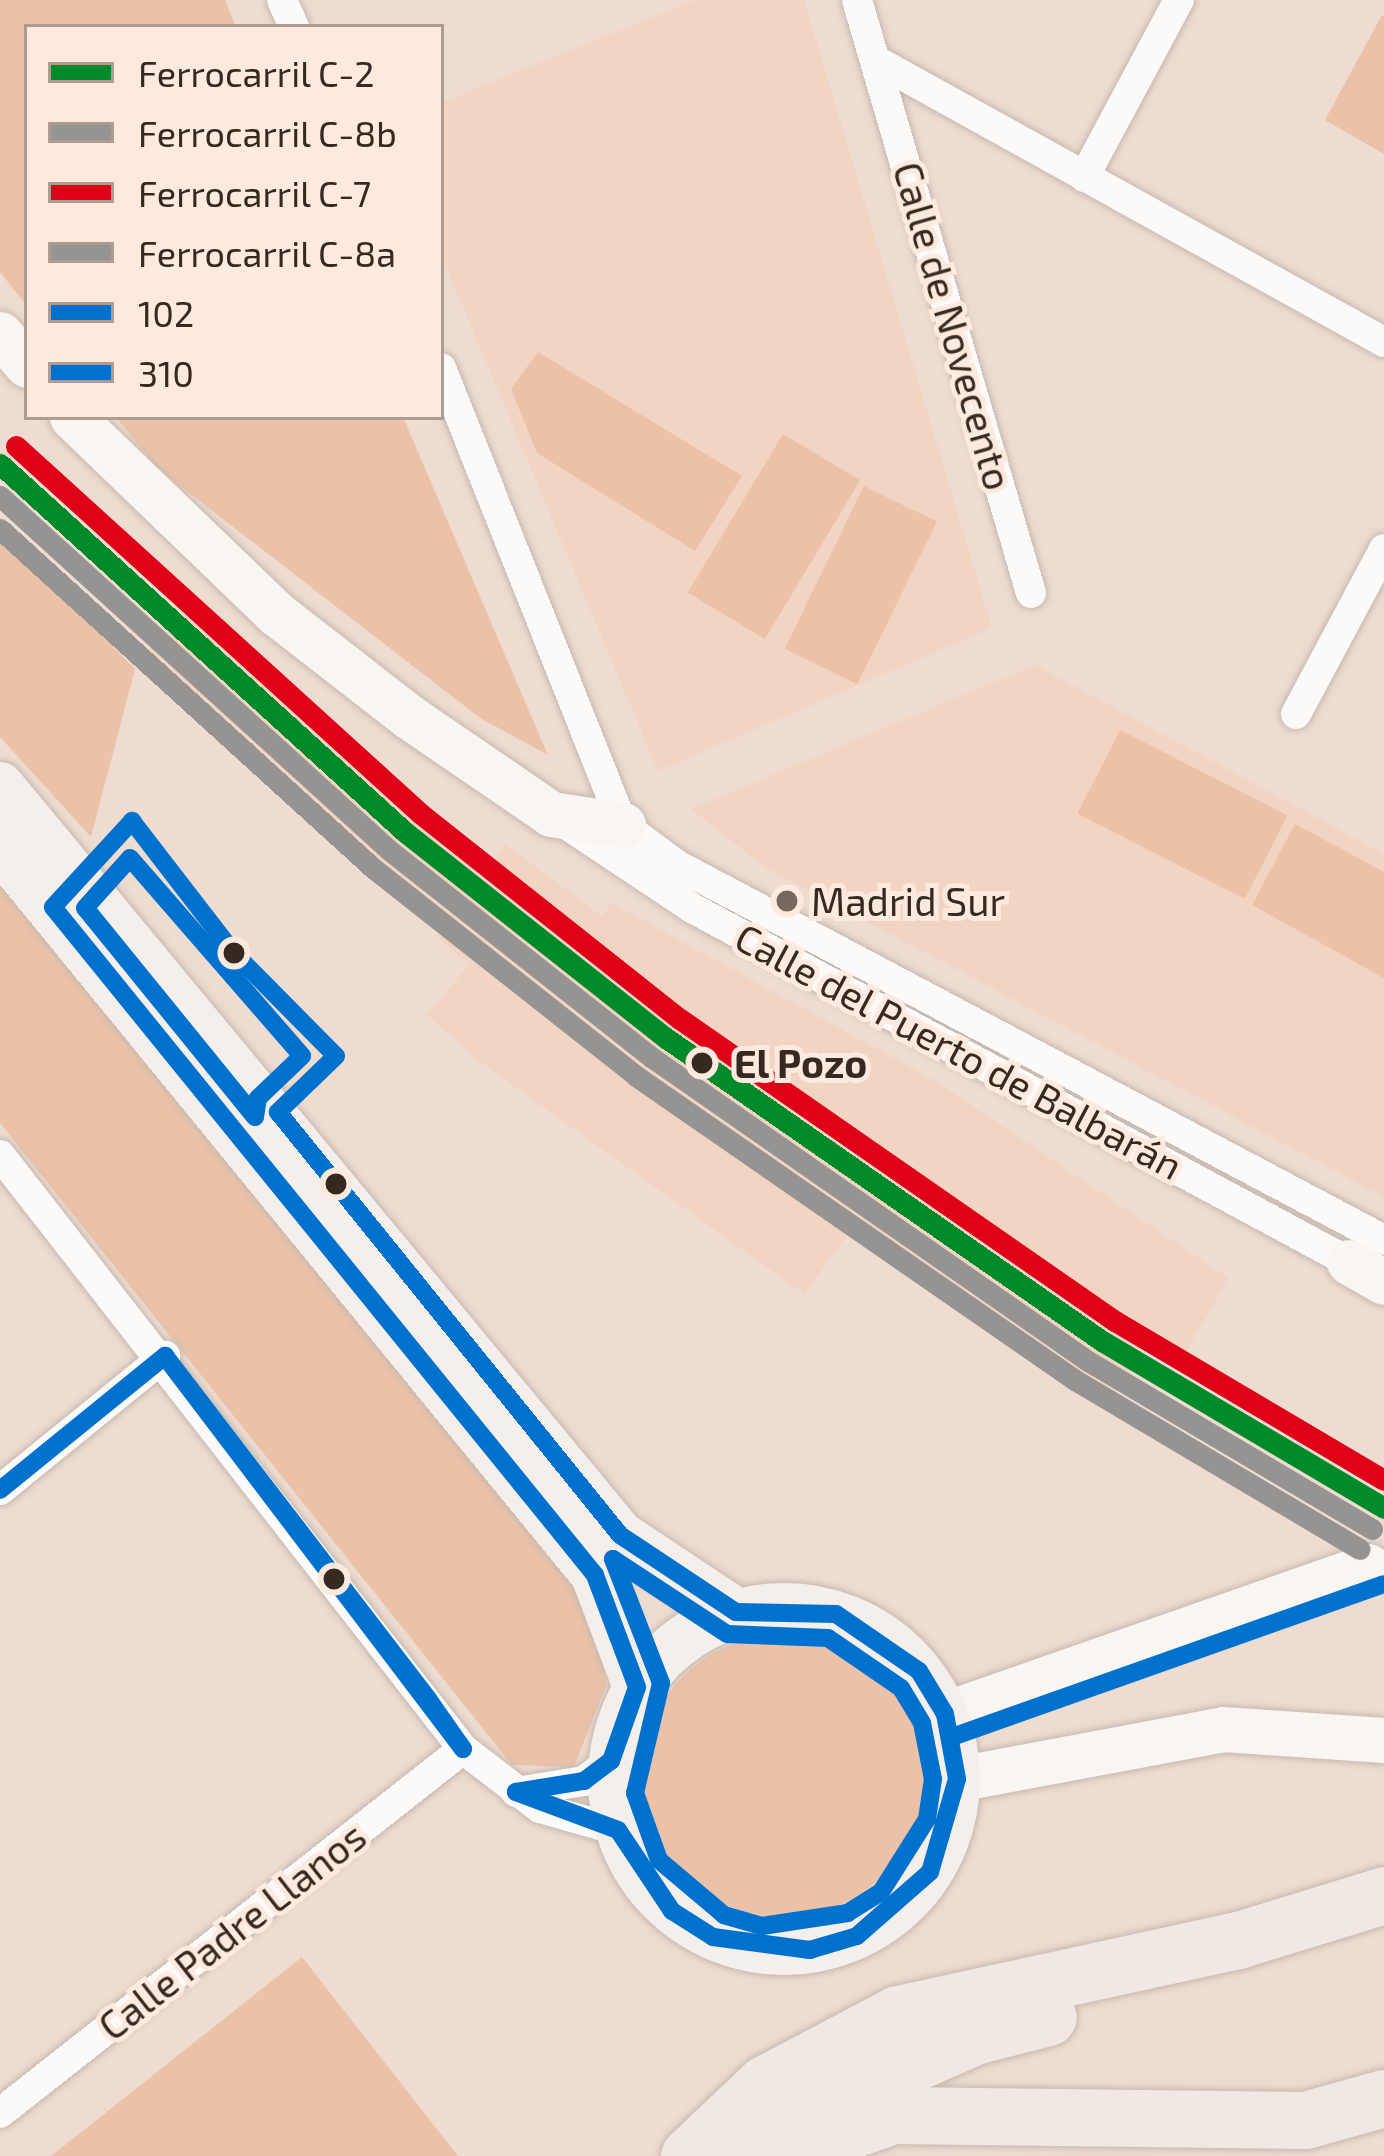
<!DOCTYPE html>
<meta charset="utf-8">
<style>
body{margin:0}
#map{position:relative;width:1384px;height:2156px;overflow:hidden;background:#eedcd1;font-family:"Exo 2",sans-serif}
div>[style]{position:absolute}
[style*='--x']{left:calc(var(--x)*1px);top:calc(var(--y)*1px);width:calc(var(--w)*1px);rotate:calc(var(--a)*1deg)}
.built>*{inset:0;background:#f2d4c2}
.green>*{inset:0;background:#ebc2a8;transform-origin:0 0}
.round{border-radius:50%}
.roads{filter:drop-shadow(0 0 3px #c7b9b0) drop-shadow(0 0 3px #c7b9b0)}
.street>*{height:30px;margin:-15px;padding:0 15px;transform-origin:15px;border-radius:15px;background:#fcfaf8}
.secondary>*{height:45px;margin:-22.5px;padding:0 22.5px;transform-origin:22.5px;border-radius:22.5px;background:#f9f5f1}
.primary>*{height:48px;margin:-24px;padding:0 24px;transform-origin:24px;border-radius:24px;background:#f5efeb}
.primary>.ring{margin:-24px;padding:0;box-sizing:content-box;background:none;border:48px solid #f5efeb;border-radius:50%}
.highway>*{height:57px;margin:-28.5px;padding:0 28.5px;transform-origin:28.5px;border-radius:28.5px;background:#f1e8e3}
.bus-1>*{height:18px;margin:-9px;padding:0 9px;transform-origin:9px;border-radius:9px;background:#0072ce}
.bus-2>*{height:18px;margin:-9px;padding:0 9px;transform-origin:9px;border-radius:9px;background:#0072ce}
.rail-1>*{height:21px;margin:-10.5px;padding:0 10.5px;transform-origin:10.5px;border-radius:10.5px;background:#008a29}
.rail-2>*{height:21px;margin:-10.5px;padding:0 10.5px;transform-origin:10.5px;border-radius:10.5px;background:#959493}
.rail-3>*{height:21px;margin:-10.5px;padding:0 10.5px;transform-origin:10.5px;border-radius:10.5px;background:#de0118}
.rail-4>*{height:21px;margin:-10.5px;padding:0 10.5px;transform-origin:10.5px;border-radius:10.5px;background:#959493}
.dots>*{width:33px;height:33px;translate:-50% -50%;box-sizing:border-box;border:6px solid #fde9dd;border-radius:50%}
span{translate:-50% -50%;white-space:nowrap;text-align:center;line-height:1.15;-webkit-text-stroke:10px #fde9dd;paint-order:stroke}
.street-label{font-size:39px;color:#352921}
.poi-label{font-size:39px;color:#352921}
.left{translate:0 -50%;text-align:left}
.stop-label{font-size:39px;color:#352921;font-weight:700}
.legend{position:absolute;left:24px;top:24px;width:420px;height:396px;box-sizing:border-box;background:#fde9dd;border:3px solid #ad9c92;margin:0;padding:15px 21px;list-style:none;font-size:36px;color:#352921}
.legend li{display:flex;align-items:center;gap:24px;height:60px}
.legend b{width:60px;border:3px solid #ad9c92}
</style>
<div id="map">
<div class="built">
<i style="clip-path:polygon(695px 0,804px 0,992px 628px,658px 771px,441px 255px,441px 103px)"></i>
<i style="clip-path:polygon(192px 606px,490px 863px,505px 844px,602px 916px,612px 903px,934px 1080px,1228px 1278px,1186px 1352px,1154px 1332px,1109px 1403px,849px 1233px,804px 1294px,475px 1058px,427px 1015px,469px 965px,436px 936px,444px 927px,138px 660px)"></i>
<i style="clip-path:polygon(1035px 665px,1384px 854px,1384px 1197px,765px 867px,691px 809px)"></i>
</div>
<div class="green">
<i style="clip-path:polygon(0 0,225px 0,236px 27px,27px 27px,27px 306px,0 272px)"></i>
<i style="clip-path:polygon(1382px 15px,1384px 16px,1384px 154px,1325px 120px)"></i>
<i style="clip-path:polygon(538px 352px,742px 476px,695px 551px,537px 453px,511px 389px)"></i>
<i style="clip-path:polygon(116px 417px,403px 417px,548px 755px,480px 718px,157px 468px)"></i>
<i style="left:783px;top:434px;width:90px;height:185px;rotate:31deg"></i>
<i style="left:864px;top:486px;width:81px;height:181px;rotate:26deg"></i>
<i style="clip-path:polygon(0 535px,135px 669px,91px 837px,0 737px)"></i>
<i style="left:1120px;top:730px;width:188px;height:94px;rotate:27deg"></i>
<i style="clip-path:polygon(1295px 824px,1384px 872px,1384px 978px,1252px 905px)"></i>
<i style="clip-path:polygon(0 869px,595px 1604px,606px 1686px,574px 1767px,512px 1765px,0 1123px)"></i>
<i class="round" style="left:642px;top:1635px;width:282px;height:282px"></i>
<i style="clip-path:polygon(302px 1957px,458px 2156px,51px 2156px)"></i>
</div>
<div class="roads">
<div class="street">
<i style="--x:282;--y:0;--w:30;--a:66"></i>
<i style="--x:857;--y:0;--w:618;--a:73.65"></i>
<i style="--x:875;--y:60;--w:582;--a:28.99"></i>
<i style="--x:1084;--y:177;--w:201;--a:-61.8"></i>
<i style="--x:441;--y:368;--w:492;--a:68.3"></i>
<i style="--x:623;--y:825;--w:67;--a:36.5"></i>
<i style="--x:677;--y:865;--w:800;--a:27.94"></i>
<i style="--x:1296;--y:714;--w:187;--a:-61.9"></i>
<i style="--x:566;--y:824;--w:151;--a:33.7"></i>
<i style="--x:692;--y:908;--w:746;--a:28.32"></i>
<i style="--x:0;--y:1155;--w:753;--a:52.06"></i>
<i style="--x:463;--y:1749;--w:97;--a:37.5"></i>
<i style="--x:540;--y:1808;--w:81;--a:15.8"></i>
<i style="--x:0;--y:1490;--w:213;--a:-39.1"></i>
<i style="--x:516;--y:1792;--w:69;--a:-9.2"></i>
<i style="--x:584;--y:1781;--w:34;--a:-37"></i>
<i style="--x:0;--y:2113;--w:589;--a:-38.17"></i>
</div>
<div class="secondary">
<i style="--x:0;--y:334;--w:41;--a:48.9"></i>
<i style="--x:72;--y:417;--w:284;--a:43.9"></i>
<i style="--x:277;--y:614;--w:166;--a:37.9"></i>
<i style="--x:408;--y:716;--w:173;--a:34.4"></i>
<i style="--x:551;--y:814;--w:73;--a:8.7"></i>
<i style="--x:1349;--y:1262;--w:40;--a:29.7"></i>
<i style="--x:945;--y:1714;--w:448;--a:-19.3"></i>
<i style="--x:957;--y:1779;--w:271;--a:-10.6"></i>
<i style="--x:1223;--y:1729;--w:161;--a:3.9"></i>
</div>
<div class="primary">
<i style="--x:0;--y:786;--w:972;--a:50.38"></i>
<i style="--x:620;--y:1535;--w:139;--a:33.6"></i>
<i style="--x:0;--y:847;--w:940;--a:50.74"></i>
<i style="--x:595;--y:1575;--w:120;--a:69.4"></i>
<i class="ring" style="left:612px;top:1607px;width:296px;height:296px"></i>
</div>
<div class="highway">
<i style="--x:809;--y:2145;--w:89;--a:-19.7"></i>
<i style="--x:893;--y:2115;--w:412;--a:0.7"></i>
<i style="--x:1305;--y:2120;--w:82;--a:-15.6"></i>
<i style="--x:689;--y:2156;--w:105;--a:-43.5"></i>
<i style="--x:765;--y:2084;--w:150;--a:-27.8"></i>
<i style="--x:898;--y:2014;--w:348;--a:-12.3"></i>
<i style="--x:1238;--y:1940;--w:153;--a:-17.1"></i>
<i style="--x:754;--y:2156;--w:79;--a:-39.3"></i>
<i style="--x:815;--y:2106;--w:177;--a:-23.7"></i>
<i style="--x:977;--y:2035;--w:73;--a:-14.2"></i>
</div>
</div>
<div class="bus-1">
<i style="--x:132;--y:821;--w:165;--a:52.4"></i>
<i style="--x:233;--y:952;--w:146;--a:45.3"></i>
<i style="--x:336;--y:1056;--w:81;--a:136"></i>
<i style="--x:278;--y:1112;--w:544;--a:51.04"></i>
<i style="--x:620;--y:1535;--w:139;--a:33.6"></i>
<i style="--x:736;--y:1612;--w:100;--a:1.1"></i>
<i style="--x:836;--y:1614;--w:101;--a:34.5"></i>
<i style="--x:919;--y:1671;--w:50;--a:58.8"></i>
<i style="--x:945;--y:1714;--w:66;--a:79.5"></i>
<i style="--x:957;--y:1779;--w:97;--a:106.2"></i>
<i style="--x:930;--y:1872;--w:97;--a:138.8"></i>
<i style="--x:857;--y:1936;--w:49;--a:163.4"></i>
<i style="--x:810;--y:1950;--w:98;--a:-172.4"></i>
<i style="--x:713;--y:1937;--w:49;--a:-147.6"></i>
<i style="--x:672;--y:1911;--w:97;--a:-123.7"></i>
<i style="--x:618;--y:1830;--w:109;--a:-159.6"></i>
<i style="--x:516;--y:1792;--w:69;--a:-9.2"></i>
<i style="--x:584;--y:1781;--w:34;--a:-37"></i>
<i style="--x:611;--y:1761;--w:78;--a:-70.6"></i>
<i style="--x:637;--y:1687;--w:120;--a:-110.6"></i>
<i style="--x:595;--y:1575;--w:860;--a:-129.06"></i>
<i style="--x:53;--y:907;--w:117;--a:-47.4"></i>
<i style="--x:165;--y:1356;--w:432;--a:52.5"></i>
<i style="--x:428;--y:1699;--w:61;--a:55"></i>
<i style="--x:463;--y:1749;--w:493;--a:-127.2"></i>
<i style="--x:0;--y:1490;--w:213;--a:-39.1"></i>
</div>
<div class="bus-2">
<i style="--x:130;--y:858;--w:262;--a:49"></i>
<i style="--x:302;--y:1056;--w:61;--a:136.3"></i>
<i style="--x:258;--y:1098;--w:19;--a:99"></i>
<i style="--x:255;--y:1117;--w:269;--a:-129.1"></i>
<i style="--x:85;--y:908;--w:67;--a:-48"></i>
<i style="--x:613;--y:1559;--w:136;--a:33.3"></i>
<i style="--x:727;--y:1634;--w:101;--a:2.3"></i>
<i style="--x:828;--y:1638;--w:88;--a:34.4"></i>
<i style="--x:901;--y:1688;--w:41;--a:59"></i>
<i style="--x:922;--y:1723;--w:57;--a:78.9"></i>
<i style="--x:933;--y:1779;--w:40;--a:98.5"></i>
<i style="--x:927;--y:1819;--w:86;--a:122.2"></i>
<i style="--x:881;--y:1892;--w:39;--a:148"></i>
<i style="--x:848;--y:1913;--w:87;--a:171.4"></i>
<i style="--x:762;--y:1926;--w:40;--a:-164"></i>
<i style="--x:724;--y:1915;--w:85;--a:-139.8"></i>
<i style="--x:659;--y:1860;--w:71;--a:-109.7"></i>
<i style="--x:635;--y:1793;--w:113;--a:-76.7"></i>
<i style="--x:661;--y:1683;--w:133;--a:-111.2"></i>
<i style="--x:952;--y:1737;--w:458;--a:-19.5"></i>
</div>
<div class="rail-1">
<i style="--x:0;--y:464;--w:547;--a:42.26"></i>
<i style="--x:405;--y:832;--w:333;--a:38.3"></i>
<i style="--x:666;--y:1038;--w:531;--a:34.8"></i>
<i style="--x:1102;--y:1341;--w:328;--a:30.6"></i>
</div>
<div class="rail-2">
<i style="--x:0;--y:496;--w:526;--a:42.3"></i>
<i style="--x:389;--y:850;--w:334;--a:38.3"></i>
<i style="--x:651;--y:1057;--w:532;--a:34.82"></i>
<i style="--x:1088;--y:1361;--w:330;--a:30.6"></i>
</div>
<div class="rail-3">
<i style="--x:16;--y:446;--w:547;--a:42.26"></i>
<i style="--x:421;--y:814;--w:330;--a:38.4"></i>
<i style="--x:680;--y:1019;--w:530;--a:34.77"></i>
<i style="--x:1115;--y:1321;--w:312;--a:30.6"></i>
</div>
<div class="rail-4">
<i style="--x:0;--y:529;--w:504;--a:42.27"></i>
<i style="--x:373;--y:868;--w:335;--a:38.3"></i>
<i style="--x:636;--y:1076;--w:534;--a:34.7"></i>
<i style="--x:1075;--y:1380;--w:331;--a:30.7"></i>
</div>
<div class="dots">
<i style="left:787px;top:901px;background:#76685f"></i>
<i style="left:234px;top:953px;background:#352921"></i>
<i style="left:702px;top:1063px;background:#352921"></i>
<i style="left:336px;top:1184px;background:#352921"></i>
<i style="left:334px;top:1579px;background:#352921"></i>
</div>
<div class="street-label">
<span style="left:953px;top:326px;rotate:74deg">Calle de Novecento</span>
<span style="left:959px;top:1051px;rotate:28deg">Calle del Puerto de Balbarán</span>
<span style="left:232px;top:1931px;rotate:-38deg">Calle Padre Llanos</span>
</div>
<div class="poi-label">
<span class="left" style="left:811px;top:901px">Madrid Sur</span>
</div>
<div class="stop-label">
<span class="left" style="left:734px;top:1063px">El Pozo</span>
</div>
<ul class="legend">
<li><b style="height:15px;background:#008a29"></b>Ferrocarril C-2</li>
<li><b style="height:15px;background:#959493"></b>Ferrocarril C-8b</li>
<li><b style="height:15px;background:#de0118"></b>Ferrocarril C-7</li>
<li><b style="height:15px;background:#959493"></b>Ferrocarril C-8a</li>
<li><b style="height:15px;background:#0072ce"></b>102</li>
<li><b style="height:15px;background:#0072ce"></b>310</li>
</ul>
</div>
